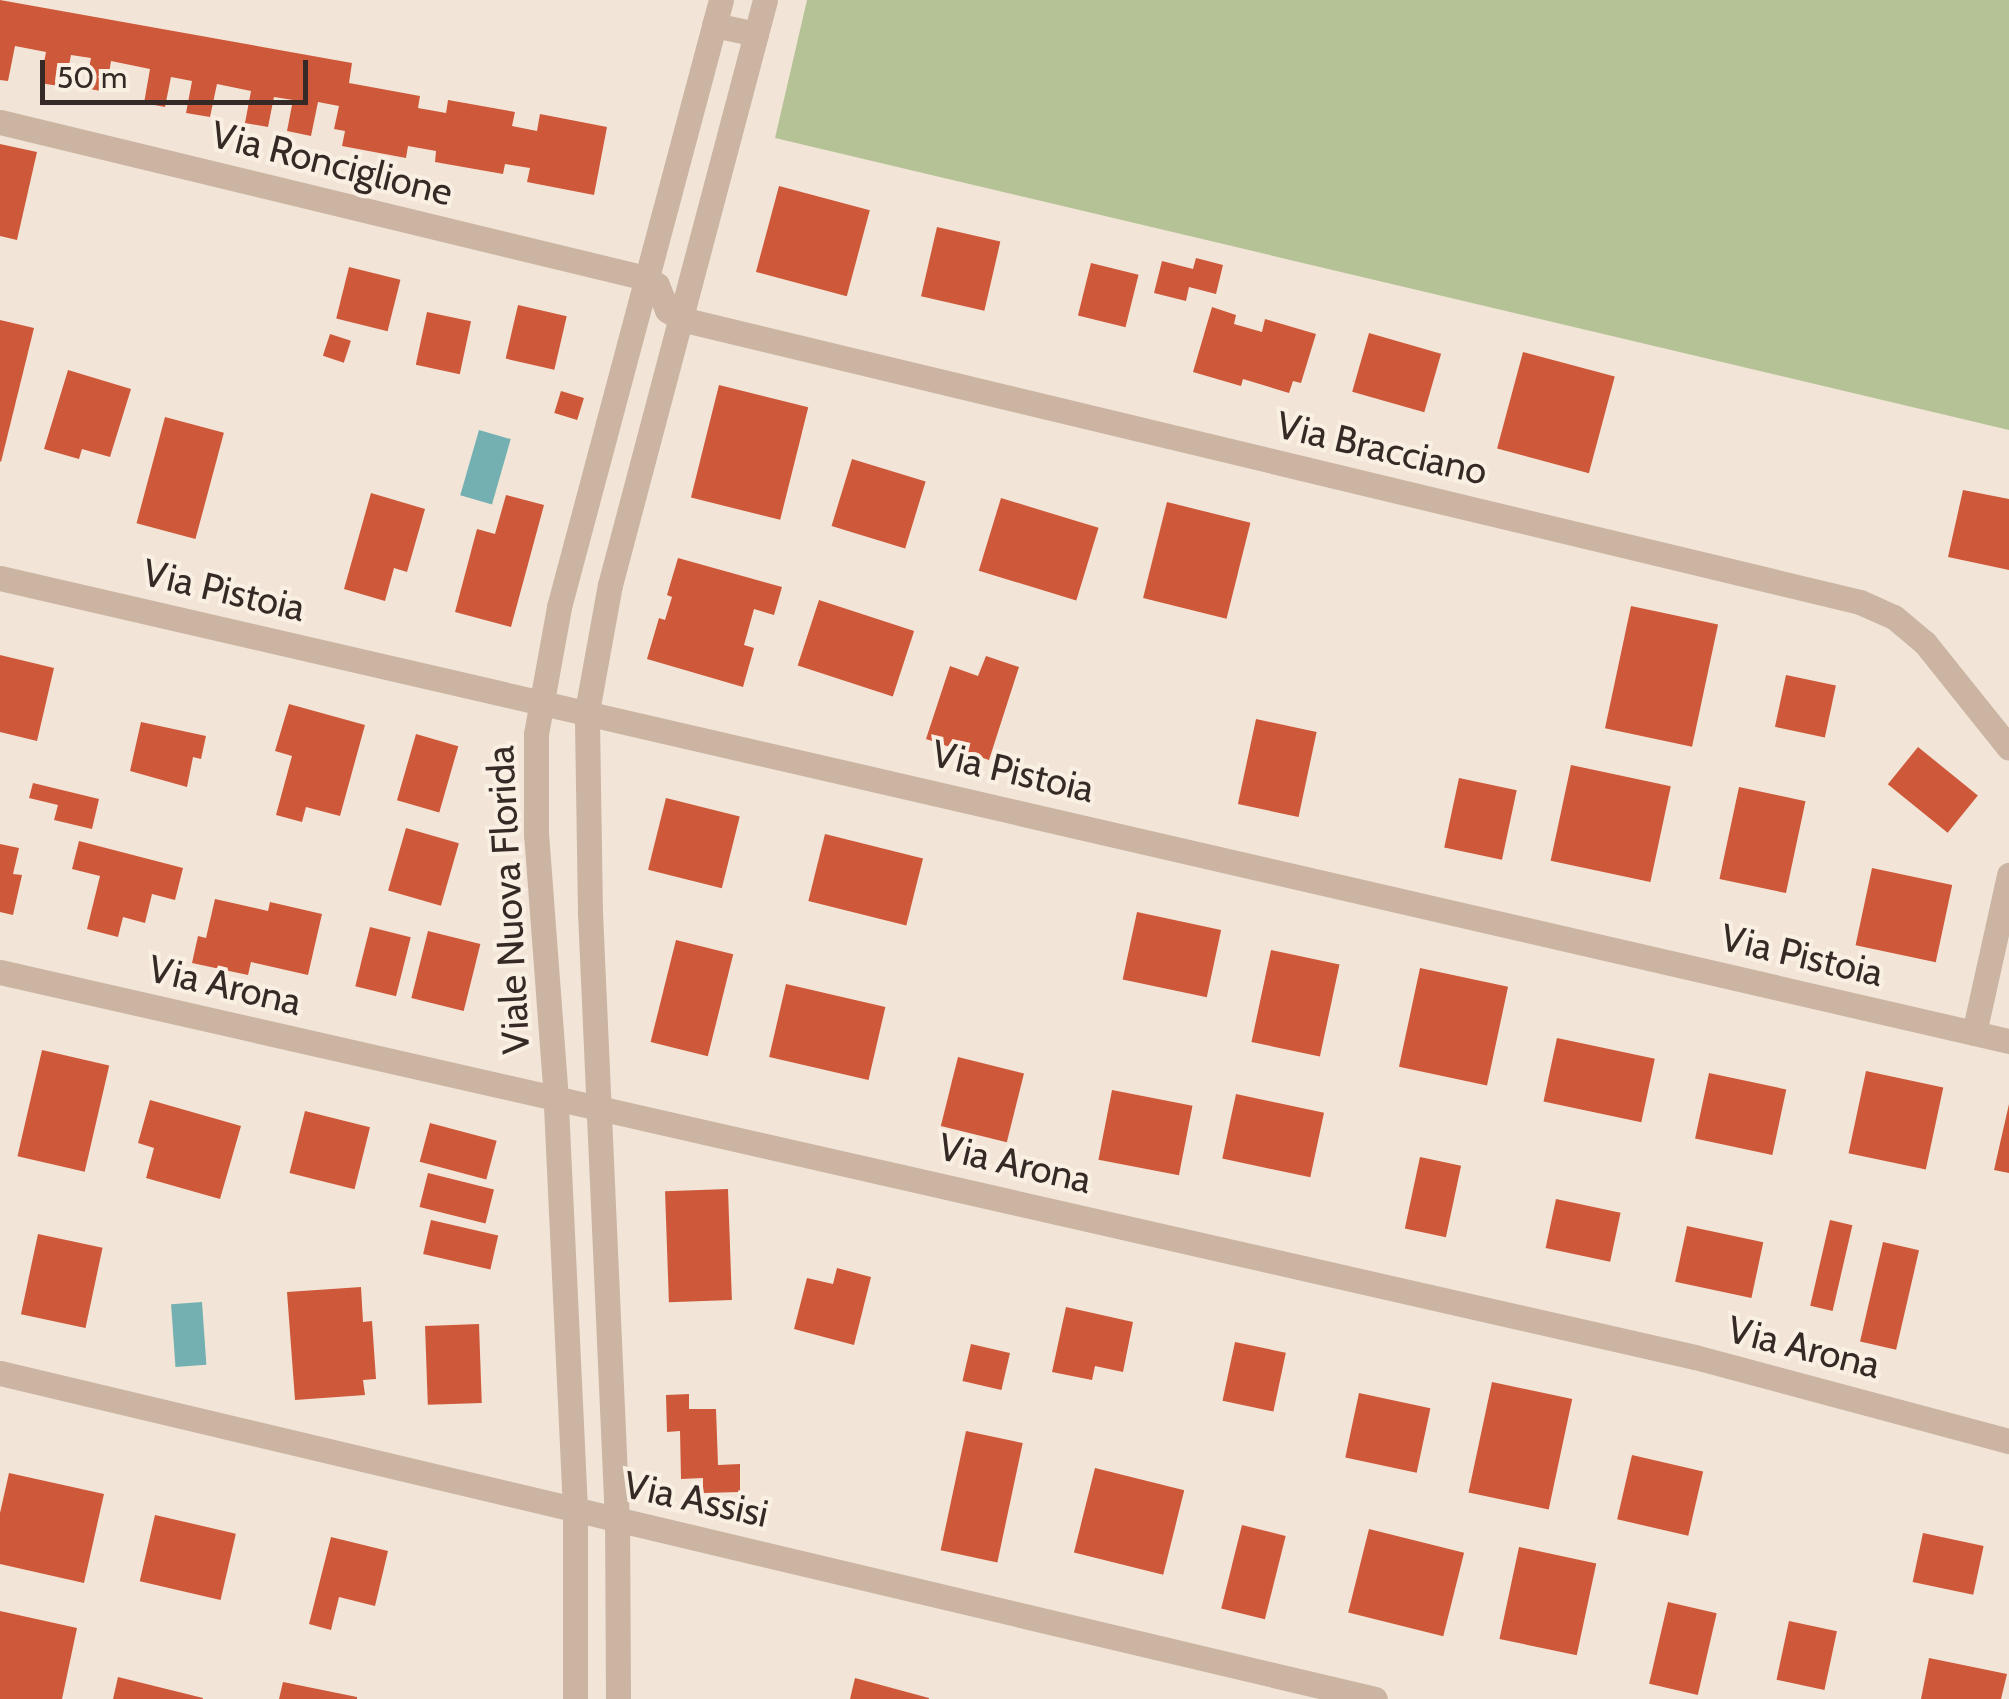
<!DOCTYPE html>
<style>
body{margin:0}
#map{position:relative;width:2009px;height:1699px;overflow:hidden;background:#f2e5d7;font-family:Cabin,sans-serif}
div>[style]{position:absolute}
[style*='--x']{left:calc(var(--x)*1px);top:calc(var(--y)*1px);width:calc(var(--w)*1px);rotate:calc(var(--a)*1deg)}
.green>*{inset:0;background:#b5c296}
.water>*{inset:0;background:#74b0b1;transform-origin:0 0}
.building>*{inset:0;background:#ce593a;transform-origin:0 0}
.minor>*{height:25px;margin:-12.5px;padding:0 12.5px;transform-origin:12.5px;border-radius:12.5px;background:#cbb4a2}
.tertiary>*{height:25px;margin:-12.5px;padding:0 12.5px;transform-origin:12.5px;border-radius:12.5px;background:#cbb4a2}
span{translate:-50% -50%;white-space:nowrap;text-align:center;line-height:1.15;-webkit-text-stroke:8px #faefe3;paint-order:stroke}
.street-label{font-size:38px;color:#352a25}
.scale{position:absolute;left:40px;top:60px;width:268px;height:45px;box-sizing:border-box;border:5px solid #352a25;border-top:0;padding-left:12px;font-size:30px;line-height:35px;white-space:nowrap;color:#352a25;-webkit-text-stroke:8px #faefe3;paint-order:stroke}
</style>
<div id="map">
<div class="green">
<i style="clip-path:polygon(807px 0,2009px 0,2009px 430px,775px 138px)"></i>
</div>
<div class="water">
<i style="left:479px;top:430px;width:33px;height:68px;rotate:16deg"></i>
<i style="left:202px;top:1302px;width:63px;height:31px;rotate:86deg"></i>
</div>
<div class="building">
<i style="clip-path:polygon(0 0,352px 63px,349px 83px,420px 96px,418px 108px,446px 113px,448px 100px,515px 112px,512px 126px,537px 131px,540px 114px,607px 127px,594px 195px,527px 182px,530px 168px,505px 164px,503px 174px,435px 162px,436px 151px,408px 146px,406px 158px,342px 146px,345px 131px,334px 129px,339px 106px,318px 102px,311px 136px,287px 131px,293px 100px,274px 97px,268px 127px,245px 123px,251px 91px,217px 84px,210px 117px,186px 113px,192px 81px,171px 77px,165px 107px,144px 103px,150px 69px,111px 61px,106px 92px,85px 88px,91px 58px,71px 55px,65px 87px,40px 83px,46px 52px,15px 46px,8px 81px,0 80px)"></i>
<i style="clip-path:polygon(0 144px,37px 152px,17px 240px,0 236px)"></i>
<i style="left:779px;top:186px;width:94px;height:89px;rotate:15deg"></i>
<i style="left:937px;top:227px;width:65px;height:71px;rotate:13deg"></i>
<i style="clip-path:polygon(1196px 258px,1223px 265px,1216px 294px,1189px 287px,1186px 301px,1154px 293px,1162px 261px,1193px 269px)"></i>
<i style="left:1091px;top:263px;width:49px;height:54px;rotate:14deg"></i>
<i style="left:349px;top:267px;width:53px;height:53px;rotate:14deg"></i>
<i style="left:518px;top:305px;width:50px;height:55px;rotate:13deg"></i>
<i style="clip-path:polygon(1212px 307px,1236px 315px,1234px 324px,1262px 332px,1265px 319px,1316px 334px,1301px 383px,1293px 381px,1289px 393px,1243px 379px,1241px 386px,1193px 372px)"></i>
<i style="left:427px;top:312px;width:45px;height:54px;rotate:12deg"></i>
<i style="clip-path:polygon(0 320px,34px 328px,1px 462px,0 461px)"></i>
<i style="left:1369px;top:333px;width:75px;height:61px;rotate:16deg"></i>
<i style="left:330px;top:334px;width:22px;height:23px;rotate:18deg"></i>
<i style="left:1523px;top:352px;width:95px;height:100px;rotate:15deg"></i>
<i style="clip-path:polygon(68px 370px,131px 389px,110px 457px,82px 449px,79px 459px,44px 449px)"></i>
<i style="left:719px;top:385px;width:92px;height:116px;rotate:14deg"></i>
<i style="left:561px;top:391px;width:24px;height:23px;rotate:17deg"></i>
<i style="left:165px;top:417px;width:61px;height:110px;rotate:15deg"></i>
<i style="left:852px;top:459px;width:77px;height:70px;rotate:17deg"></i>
<i style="clip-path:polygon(1963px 490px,2009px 499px,2009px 570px,1948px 557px)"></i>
<i style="clip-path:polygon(371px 493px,425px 509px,407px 572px,394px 568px,385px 601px,344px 589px)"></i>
<i style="clip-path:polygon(506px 495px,544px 505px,511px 627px,455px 612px,477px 529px,495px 534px)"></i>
<i style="left:1001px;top:498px;width:102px;height:76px;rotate:17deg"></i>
<i style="left:1167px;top:502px;width:86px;height:99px;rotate:14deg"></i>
<i style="clip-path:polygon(678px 558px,782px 587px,774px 615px,754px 609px,744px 645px,754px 648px,743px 687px,647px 659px,659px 618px,665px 620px,672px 597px,667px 595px)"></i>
<i style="left:819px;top:600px;width:100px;height:69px;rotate:18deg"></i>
<i style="left:1631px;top:606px;width:89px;height:125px;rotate:12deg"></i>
<i style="clip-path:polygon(0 655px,54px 668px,37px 741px,0 732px)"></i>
<i style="clip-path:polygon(986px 656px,1019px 667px,989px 760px,926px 739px,950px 666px,978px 676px)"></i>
<i style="left:1786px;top:675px;width:51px;height:53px;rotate:12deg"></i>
<i style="clip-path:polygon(289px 704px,365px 725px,340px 816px,306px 807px,302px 822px,276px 815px,292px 756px,275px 751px)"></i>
<i style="left:1256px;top:719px;width:62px;height:87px;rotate:12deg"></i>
<i style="clip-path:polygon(141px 722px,206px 736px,201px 759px,193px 757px,187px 787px,130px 771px)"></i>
<i style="left:416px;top:734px;width:44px;height:69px;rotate:16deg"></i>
<i style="left:1918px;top:747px;width:77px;height:48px;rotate:39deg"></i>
<i style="left:1571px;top:765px;width:102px;height:98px;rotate:12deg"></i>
<i style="left:1459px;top:778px;width:59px;height:71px;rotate:12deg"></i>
<i style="clip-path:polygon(33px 783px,99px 799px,92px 829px,54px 820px,58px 805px,29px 798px)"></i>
<i style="left:1739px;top:787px;width:68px;height:94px;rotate:12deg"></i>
<i style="left:666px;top:798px;width:76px;height:74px;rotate:14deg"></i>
<i style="left:406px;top:828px;width:55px;height:65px;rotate:16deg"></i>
<i style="left:825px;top:834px;width:101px;height:69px;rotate:14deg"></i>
<i style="clip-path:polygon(79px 841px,183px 868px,175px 900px,152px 894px,145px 923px,123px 917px,118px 937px,87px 929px,100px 876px,72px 869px)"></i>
<i style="clip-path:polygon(0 844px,19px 848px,13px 874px,22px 875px,13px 915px,0 912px)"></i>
<i style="left:1872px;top:868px;width:82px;height:79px;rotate:12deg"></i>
<i style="clip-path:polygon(215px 899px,268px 911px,270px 902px,322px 914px,308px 975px,251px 962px,248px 975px,192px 963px,198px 936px,206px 938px)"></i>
<i style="left:1137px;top:912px;width:86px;height:69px;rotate:12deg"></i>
<i style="left:370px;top:927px;width:42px;height:61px;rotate:14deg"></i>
<i style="left:428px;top:931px;width:54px;height:69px;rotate:14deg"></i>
<i style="left:676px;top:940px;width:59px;height:105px;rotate:14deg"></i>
<i style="left:1271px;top:950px;width:70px;height:94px;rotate:12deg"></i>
<i style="left:1420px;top:968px;width:90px;height:101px;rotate:12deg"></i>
<i style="left:786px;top:984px;width:102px;height:75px;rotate:13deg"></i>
<i style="left:1557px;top:1038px;width:100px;height:65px;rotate:12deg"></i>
<i style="left:42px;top:1050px;width:69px;height:109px;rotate:13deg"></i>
<i style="left:958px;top:1057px;width:68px;height:71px;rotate:14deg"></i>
<i style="left:1866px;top:1071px;width:79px;height:84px;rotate:12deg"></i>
<i style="left:1709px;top:1073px;width:79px;height:67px;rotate:12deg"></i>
<i style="left:1112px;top:1090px;width:82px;height:71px;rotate:11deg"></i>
<i style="left:1236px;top:1094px;width:90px;height:66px;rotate:12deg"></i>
<i style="clip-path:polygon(150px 1100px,241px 1126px,220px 1199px,146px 1178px,154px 1148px,138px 1143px)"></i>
<i style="clip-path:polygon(2009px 1104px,2009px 1173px,1994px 1170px)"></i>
<i style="left:305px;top:1111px;width:67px;height:64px;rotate:14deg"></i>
<i style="left:430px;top:1123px;width:69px;height:40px;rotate:15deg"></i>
<i style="left:1420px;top:1157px;width:42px;height:73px;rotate:12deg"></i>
<i style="left:428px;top:1173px;width:68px;height:35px;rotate:14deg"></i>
<i style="left:728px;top:1189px;width:111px;height:63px;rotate:88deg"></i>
<i style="left:1556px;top:1199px;width:66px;height:50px;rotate:12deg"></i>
<i style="left:431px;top:1220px;width:69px;height:35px;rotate:13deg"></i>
<i style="left:1830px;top:1220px;width:23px;height:88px;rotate:13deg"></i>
<i style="left:1687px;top:1226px;width:78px;height:57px;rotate:12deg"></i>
<i style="left:38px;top:1234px;width:66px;height:82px;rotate:12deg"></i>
<i style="left:1883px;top:1242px;width:37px;height:102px;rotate:13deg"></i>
<i style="clip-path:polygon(837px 1268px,871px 1277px,854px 1345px,794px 1329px,807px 1278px,833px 1284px)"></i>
<i style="clip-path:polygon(361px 1287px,363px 1322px,372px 1321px,376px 1379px,363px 1380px,365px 1395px,295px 1400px,287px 1292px)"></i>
<i style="clip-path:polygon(1066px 1307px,1133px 1322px,1123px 1372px,1095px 1366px,1092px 1380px,1052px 1372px)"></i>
<i style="left:479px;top:1324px;width:79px;height:54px;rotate:88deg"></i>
<i style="left:1235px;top:1342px;width:52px;height:60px;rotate:12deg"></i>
<i style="left:971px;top:1344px;width:40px;height:38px;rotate:13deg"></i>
<i style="left:1492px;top:1382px;width:82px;height:113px;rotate:12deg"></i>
<i style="left:1359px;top:1393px;width:73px;height:66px;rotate:12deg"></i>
<i style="clip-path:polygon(689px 1394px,689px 1409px,716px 1409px,718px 1465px,740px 1464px,740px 1492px,703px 1493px,703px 1478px,681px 1479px,680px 1431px,667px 1432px,666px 1395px)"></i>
<i style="left:966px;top:1431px;width:58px;height:122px;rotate:12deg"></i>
<i style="left:1632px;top:1455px;width:73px;height:66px;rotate:13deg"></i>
<i style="left:1095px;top:1468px;width:92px;height:87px;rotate:14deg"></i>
<i style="clip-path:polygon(9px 1473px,104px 1494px,84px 1583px,0 1564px,0 1513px)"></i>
<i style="left:155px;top:1515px;width:83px;height:68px;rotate:13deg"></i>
<i style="left:1242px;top:1525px;width:45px;height:86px;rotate:14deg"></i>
<i style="left:1369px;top:1529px;width:98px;height:86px;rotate:14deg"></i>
<i style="left:1923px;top:1533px;width:62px;height:50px;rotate:12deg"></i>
<i style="clip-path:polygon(331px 1537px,388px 1551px,375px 1606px,339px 1597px,331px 1630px,309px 1624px)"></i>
<i style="left:1519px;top:1547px;width:79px;height:94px;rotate:12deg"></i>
<i style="left:1668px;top:1602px;width:50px;height:84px;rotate:13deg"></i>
<i style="clip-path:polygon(0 1611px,77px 1628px,62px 1699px,0 1699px)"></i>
<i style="left:1789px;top:1621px;width:49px;height:60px;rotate:12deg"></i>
<i style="clip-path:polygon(1929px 1658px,2007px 1674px,2001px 1699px,1921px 1699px)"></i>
<i style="clip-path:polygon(118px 1677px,203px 1698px,203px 1699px,113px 1699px)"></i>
<i style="clip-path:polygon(855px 1678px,929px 1698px,929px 1699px,850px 1699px)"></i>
<i style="clip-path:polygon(283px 1682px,357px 1697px,357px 1699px,279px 1699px)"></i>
</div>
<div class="minor">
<i style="--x:714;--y:25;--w:43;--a:12.1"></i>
<i style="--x:0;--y:122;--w:665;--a:13.58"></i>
<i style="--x:646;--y:278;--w:13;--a:32"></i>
<i style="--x:657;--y:285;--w:27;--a:68"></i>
<i style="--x:667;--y:310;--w:17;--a:33"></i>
<i style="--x:681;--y:319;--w:1212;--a:13.5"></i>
<i style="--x:1860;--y:602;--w:37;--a:24"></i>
<i style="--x:1894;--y:617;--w:40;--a:40"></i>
<i style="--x:1925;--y:643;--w:134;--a:51.3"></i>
<i style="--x:0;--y:578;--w:2062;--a:12.98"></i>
<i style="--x:0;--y:972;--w:1738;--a:12.8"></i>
<i style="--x:1695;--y:1357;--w:325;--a:15"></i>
<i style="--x:1974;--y:1033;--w:162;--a:-77.5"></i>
<i style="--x:0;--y:1373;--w:1413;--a:13.34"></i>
</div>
<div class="tertiary">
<i style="--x:575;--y:1699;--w:190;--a:-90"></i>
<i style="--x:575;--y:1509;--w:410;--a:-92.7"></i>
<i style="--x:556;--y:1099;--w:265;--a:-94.3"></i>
<i style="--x:536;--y:835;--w:101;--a:-90"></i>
<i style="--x:536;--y:734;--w:129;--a:-79.7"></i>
<i style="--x:559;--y:607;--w:628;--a:-75.06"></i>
<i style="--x:618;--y:1699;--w:178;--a:-90.3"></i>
<i style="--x:617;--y:1521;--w:609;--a:-92.54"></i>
<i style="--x:590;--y:913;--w:202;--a:-90.9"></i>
<i style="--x:587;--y:711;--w:128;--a:-79.7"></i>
<i style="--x:610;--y:585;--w:605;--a:-75.16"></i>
</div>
<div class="street-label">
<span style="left:332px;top:163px;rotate:14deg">Via Ronciglione</span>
<span style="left:1382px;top:448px;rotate:13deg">Via Bracciano</span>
<span style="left:224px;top:590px;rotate:13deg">Via Pistoia</span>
<span style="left:1013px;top:771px;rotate:13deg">Via Pistoia</span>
<span style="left:508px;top:900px;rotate:-93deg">Viale Nuova Florida</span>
<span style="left:1802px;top:955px;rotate:13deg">Via Pistoia</span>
<span style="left:225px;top:985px;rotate:13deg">Via Arona</span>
<span style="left:1015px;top:1163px;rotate:13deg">Via Arona</span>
<span style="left:1804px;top:1347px;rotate:14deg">Via Arona</span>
<span style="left:696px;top:1499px;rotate:12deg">Via Assisi</span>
</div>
<div class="scale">50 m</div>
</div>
